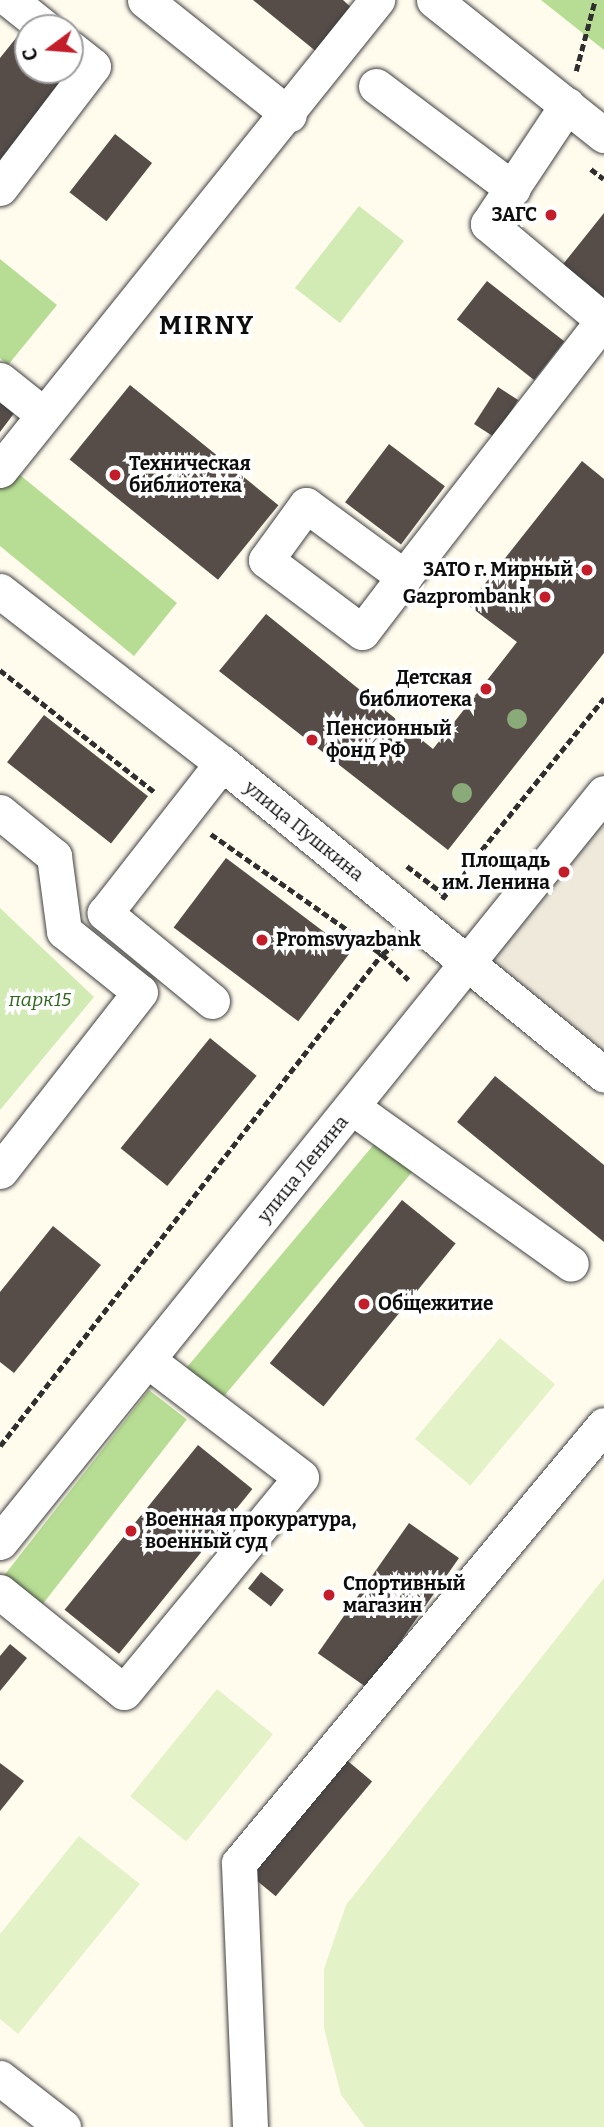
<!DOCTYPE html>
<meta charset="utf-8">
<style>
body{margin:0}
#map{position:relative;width:604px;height:2127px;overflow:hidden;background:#fffbed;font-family:Bitter,serif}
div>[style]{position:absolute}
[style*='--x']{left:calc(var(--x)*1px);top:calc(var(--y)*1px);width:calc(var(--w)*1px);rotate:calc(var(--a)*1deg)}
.green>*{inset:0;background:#d2ebb4;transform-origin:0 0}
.forest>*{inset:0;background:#b6dd93;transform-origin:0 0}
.pitch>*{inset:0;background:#e4f2c7;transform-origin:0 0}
.plaza>*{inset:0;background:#efe9dc}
.building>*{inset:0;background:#564d49;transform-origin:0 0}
.path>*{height:4.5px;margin-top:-2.25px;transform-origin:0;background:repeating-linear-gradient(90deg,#2f2f2f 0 7px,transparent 0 10.5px)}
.roads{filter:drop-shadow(0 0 2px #404040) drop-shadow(0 0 2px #404040)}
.minor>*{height:35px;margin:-17.5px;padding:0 17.5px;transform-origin:17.5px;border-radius:17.5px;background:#fff}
.trees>*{width:20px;height:20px;margin:-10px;border-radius:50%;background:#8baa79}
.dots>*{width:19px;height:19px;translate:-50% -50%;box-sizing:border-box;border:4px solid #fff;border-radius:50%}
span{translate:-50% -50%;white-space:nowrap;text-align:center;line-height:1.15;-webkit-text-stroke:7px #fff;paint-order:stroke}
.poi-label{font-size:19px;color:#0d0d0d;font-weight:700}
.right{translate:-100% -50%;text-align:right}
.left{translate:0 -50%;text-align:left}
.street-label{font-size:19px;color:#0d0d0d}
.park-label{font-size:19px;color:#2c681a;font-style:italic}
.district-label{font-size:26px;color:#0d0d0d;font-weight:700;letter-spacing:2px}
.north{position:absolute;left:14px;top:14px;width:70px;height:70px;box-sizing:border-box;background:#fff;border:2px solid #9e9e9e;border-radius:50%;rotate:254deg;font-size:19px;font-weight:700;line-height:28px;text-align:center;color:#0d0d0d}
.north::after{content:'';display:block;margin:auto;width:24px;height:32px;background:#c41d2a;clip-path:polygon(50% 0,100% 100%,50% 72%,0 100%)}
</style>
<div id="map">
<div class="green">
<i style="left:359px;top:206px;width:57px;height:104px;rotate:38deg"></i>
<i style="clip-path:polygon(0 908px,94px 997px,0 1110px)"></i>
</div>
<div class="forest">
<i style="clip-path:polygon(541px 0,604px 0,604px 50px)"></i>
<i style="clip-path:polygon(0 259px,57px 305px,8px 365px,0 358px)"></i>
<i style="clip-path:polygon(15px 471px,177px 603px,134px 656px,0 546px,0 489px)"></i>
<i style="left:386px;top:1130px;width:47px;height:313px;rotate:40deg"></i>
<i style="left:149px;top:1390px;width:48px;height:241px;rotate:38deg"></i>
</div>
<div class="pitch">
<i style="left:500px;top:1338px;width:72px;height:132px;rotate:40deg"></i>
<i style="clip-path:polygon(604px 1578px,604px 2127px,365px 2127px,341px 2095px,324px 2028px,324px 1969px,346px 1905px)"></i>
<i style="left:217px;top:1689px;width:72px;height:138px;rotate:39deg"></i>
<i style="clip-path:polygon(79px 1836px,140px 1884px,18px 2034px,0 2019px,0 1934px)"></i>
</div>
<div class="plaza">
<i style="clip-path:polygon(604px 774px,604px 1095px,444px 969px)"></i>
</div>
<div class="building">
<i style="clip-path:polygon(253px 0,343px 0,354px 10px,318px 53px)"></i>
<i style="clip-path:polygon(28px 23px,28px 70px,83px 69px,0 172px,0 58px)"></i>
<i style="left:115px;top:134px;width:47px;height:74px;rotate:38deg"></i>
<i style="clip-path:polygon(604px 213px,604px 304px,560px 268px)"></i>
<i style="left:487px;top:281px;width:98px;height:49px;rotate:38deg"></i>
<i style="left:130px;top:385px;width:191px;height:96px;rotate:39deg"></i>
<i style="left:498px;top:387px;width:24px;height:44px;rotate:33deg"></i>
<i style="clip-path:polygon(0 395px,18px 408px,0 432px)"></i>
<i style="left:389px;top:444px;width:70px;height:73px;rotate:37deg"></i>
<i style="clip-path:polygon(582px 461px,604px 479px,604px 653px,448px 850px,219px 671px,266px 614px,433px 749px,517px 642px,468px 605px)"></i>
<i style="left:44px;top:715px;width:132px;height:60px;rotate:38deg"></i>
<i style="left:226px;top:858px;width:156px;height:87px;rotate:37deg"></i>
<i style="left:210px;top:1038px;width:60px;height:142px;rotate:39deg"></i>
<i style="clip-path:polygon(495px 1076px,604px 1165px,604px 1242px,457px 1122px)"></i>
<i style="left:402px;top:1200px;width:69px;height:210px;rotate:39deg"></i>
<i style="clip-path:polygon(53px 1226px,101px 1265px,14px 1373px,0 1362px,0 1292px)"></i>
<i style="left:198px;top:1445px;width:70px;height:212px;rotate:39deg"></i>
<i style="left:409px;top:1523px;width:61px;height:159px;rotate:35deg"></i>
<i style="left:261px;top:1572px;width:29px;height:21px;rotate:38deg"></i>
<i style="clip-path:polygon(10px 1644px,27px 1658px,0 1691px,0 1656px)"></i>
<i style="left:343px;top:1757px;width:38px;height:150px;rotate:40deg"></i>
<i style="clip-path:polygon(0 1763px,24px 1781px,0 1811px)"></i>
</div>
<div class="path">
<i style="--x:576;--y:71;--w:73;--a:-75"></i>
<i style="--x:591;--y:169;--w:16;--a:38"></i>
<i style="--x:0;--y:670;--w:199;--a:38.3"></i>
<i style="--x:211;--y:834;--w:209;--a:35.1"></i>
<i style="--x:382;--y:954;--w:37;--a:44"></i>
<i style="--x:407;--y:866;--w:48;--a:37.3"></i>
<i style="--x:442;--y:899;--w:258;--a:-51.1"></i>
<i style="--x:0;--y:1446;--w:623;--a:-52.17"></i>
<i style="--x:382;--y:954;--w:14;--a:-34"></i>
</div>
<div class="roads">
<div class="minor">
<i style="--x:10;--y:0;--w:45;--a:38.7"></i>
<i style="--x:145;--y:0;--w:184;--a:38.6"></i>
<i style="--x:434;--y:0;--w:217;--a:38.5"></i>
<i style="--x:376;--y:86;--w:171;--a:36.9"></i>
<i style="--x:0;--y:188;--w:153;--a:-52.7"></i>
<i style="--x:93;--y:66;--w:29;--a:-142"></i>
<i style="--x:0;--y:380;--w:56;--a:38.5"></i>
<i style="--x:0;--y:470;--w:603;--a:-51.27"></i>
<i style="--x:404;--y:577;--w:69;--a:127.4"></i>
<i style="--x:362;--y:632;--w:120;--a:-143.1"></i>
<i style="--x:266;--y:560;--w:68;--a:-54"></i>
<i style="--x:306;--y:505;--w:122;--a:36.3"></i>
<i style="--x:404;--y:577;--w:325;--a:-52.2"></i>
<i style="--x:603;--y:320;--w:150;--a:-140.1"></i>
<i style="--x:488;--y:224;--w:143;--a:-56.4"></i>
<i style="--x:0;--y:591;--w:281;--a:37.8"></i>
<i style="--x:222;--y:763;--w:493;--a:39.2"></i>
<i style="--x:0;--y:812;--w:70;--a:39.2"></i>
<i style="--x:54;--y:856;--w:76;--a:82.4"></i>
<i style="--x:64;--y:931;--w:97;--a:38.8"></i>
<i style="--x:140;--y:992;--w:227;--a:128"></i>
<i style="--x:212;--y:1001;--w:139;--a:-140.6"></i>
<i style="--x:105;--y:913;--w:190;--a:-52"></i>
<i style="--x:352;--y:1107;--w:269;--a:35.6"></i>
<i style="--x:0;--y:1542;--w:962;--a:-51.12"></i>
<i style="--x:0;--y:1592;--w:159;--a:38.9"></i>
<i style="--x:124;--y:1692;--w:278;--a:-50.5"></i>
<i style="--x:301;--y:1477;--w:191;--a:-142.7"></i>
<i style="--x:0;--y:2078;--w:80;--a:37.9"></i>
<i style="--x:250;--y:2127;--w:264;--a:-92.4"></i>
<i style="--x:239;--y:1863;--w:570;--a:-50.19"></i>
</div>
</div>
<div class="trees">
<i style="left:517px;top:719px"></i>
<i style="left:462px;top:793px"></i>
</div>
<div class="dots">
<i style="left:551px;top:215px;background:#c41d2a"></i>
<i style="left:115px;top:475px;background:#c41d2a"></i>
<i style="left:587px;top:570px;background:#c41d2a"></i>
<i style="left:545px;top:597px;background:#c41d2a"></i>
<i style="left:486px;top:689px;background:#c41d2a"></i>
<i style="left:312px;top:740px;background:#c41d2a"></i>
<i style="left:564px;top:872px;background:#c41d2a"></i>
<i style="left:262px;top:940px;background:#c41d2a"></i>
<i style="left:364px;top:1304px;background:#c41d2a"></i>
<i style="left:131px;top:1531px;background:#c41d2a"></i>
<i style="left:329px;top:1595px;background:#c41d2a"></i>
</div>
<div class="poi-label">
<span class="right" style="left:537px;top:215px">ЗАГС</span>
<span class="left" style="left:129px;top:475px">Техническая<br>библиотека</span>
<span class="right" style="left:573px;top:570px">ЗАТО г. Мирный</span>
<span class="right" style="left:531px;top:597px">Gazprombank</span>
<span class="right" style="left:472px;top:689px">Детская<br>библиотека</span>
<span class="left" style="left:326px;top:740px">Пенсионный<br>фонд РФ</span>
<span class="right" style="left:550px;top:872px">Площадь<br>им. Ленина</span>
<span class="left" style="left:276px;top:940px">Promsvyazbank</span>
<span class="left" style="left:378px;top:1304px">Общежитие</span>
<span class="left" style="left:145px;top:1531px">Военная прокуратура,<br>военный суд</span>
<span class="left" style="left:343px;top:1595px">Спортивный<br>магазин</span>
</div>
<div class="street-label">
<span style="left:304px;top:831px;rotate:39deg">улица Пушкина</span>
<span style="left:303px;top:1169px;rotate:-51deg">улица Ленина</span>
</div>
<div class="park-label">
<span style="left:40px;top:1000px">парк15</span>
</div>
<div class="district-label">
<span style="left:207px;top:326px">MIRNY</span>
</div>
<div class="north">С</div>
</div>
